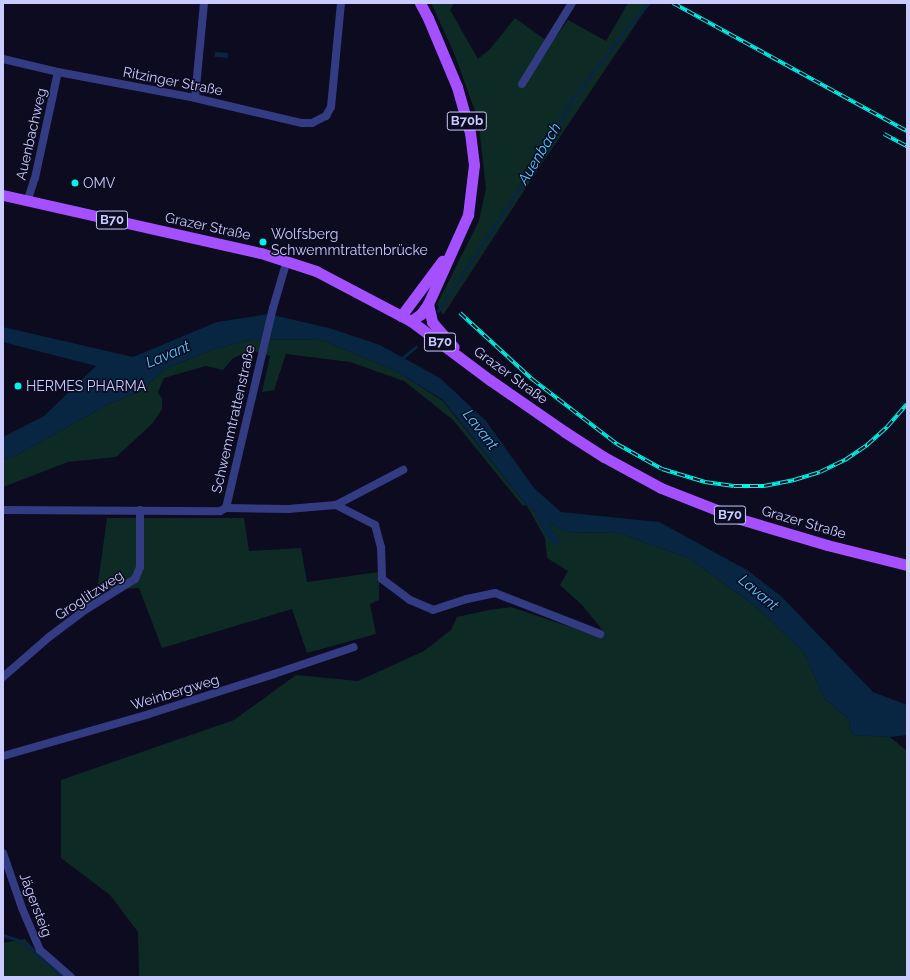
<!DOCTYPE html>
<meta charset="utf-8">
<style>
body{margin:0}
#map{position:relative;width:910px;height:980px;overflow:hidden;background:#0c0b1f;font-family:Raleway,sans-serif}
div>[style]{position:absolute}
[style*='--x']{left:calc(var(--x)*1px);top:calc(var(--y)*1px);width:calc(var(--w)*1px);rotate:calc(var(--a)*1deg)}
.green>*{inset:0;background:#0e2a25}
.water>*{inset:0;background:#082542;transform-origin:0 0}
.stream>*{height:2.5px;margin:-1.25px;padding:0 1.25px;transform-origin:1.25px;border-radius:1.25px;background:#082542}
.canal>*{height:9px;margin:-4.5px;padding:0 4.5px;transform-origin:4.5px;border-radius:4.5px;background:#082542}
.minor>*{height:8px;margin:-4px;padding:0 4px;transform-origin:4px;border-radius:4px;background:#333b82}
.primary>*{height:11px;margin:-5.5px;padding:0 5.5px;transform-origin:5.5px;border-radius:5.5px;background:#a550ff}
.rail>*{height:4px;margin-top:-2px;transform-origin:0;background:repeating-linear-gradient(90deg,#0c0b1f 0 8px,#00f4ea 0 16px);box-sizing:border-box;border-block:1px solid #00f4ea}
.dots>*{width:11px;height:11px;translate:-50% -50%;box-sizing:border-box;border:2px solid #0c0b1f;border-radius:50%}
span{translate:-50% -50%;white-space:nowrap;text-align:center;line-height:1.15;-webkit-text-stroke:3px #0c0b1f;paint-order:stroke}
.shield-label span{padding:1px 3px;background:#0c0b1f;border:1px solid;border-radius:3px;-webkit-text-stroke-width:0}
.shield-label{font-size:13px;color:#c9cbff;font-weight:700}
.street-label{font-size:14px;color:#c9cbff}
.poi-label{font-size:14px;color:#c9cbff}
.left{translate:0 -50%;text-align:left}
.water-label{font-size:15px;color:#57c9ff;font-style:italic}
.frame{position:absolute;inset:0;border:4px solid #c9cbff;pointer-events:none}
</style>
<div id="map">
<div class="green">
<i style="clip-path:polygon(431px 3px,454px 3px,450px 10px,478px 59px,490px 49px,515px 18px,551px 44px,568px 20px,606px 41px,628px 3px,650px 3px,537px 171px,443px 315px,437px 304px,479px 221px,486px 188px,478px 119px,454px 53px)"></i>
<i style="clip-path:polygon(254px 339px,322px 340px,398px 372px,443px 401px,527px 506px,564px 532px,618px 533px,689px 558px,759px 609px,804px 653px,825px 699px,850px 720px,849px 727px,853px 735px,890px 737px,907px 751px,907px 977px,139px 977px,138px 932px,110px 895px,61px 858px,61px 780px,234px 720px,296px 675px,358px 681px,424px 651px,451px 630px,457px 617px,489px 610px,511px 607px,600px 637px,604px 632px,582px 605px,560px 585px,568px 571px,547px 558px,545px 538px,527px 506px,522px 505px,453px 420px,404px 381px,350px 362px,286px 354px,274px 390px,262px 392px,270px 356px,252px 350px,233px 358px,223px 370px,206px 366px,164px 378px,158px 392px,162px 398px,162px 409px,152px 424px,116px 457px,68px 462px,3px 487px,3px 460px,17px 455px,109px 404px,141px 391px,165px 369px,214px 349px)"></i>
<i style="clip-path:polygon(107px 518px,244px 518px,249px 551px,301px 548px,307px 582px,379px 572px,379px 600px,370px 604px,376px 634px,307px 653px,292px 609px,162px 648px,139px 588px,97px 590px)"></i>
<i style="clip-path:polygon(25px 939px,60px 977px,3px 977px,3px 943px)"></i>
</div>
<div class="water">
<i style="left:215px;top:52px;width:13px;height:5px;rotate:4deg"></i>
<i style="clip-path:polygon(268px 314px,329px 328px,380px 345px,440px 378px,486px 421px,534px 488px,561px 512px,659px 522px,747px 570px,782px 597px,873px 692px,907px 705px,907px 735px,890px 737px,853px 735px,849px 727px,850px 720px,825px 699px,804px 653px,759px 609px,689px 558px,618px 533px,564px 532px,527px 506px,443px 400px,398px 372px,322px 340px,254px 339px,214px 349px,165px 369px,141px 391px,109px 404px,17px 455px,3px 460px,3px 437px,44px 416px,96px 366px,3px 342px,3px 327px,133px 357px,217px 322px)"></i>
</div>
<div class="stream">
<i style="--x:438;--y:311;--w:157;--a:-56.4"></i>
<i style="--x:525;--y:180;--w:96;--a:-59.4"></i>
<i style="--x:574;--y:97;--w:88;--a:-52.4"></i>
<i style="--x:628;--y:27;--w:32;--a:-49"></i>
<i style="--x:401;--y:359;--w:19;--a:-39"></i>
<i style="--x:3;--y:935;--w:16;--a:18"></i>
<i style="--x:18;--y:940;--w:14;--a:34"></i>
<i style="--x:30;--y:948;--w:45;--a:40.5"></i>
</div>
<div class="canal">
<i style="--x:536;--y:504;--w:18;--a:68"></i>
<i style="--x:543;--y:521;--w:22;--a:60"></i>
</div>
<div class="minor">
<i style="--x:3;--y:59;--w:57;--a:13.3"></i>
<i style="--x:58;--y:72;--w:139;--a:10.7"></i>
<i style="--x:195;--y:98;--w:110;--a:13.2"></i>
<i style="--x:302;--y:123;--w:10;--a:0"></i>
<i style="--x:312;--y:123;--w:16;--a:-27"></i>
<i style="--x:326;--y:116;--w:10;--a:-61"></i>
<i style="--x:331;--y:107;--w:104;--a:-84.5"></i>
<i style="--x:522;--y:84;--w:95;--a:-58.3"></i>
<i style="--x:195;--y:98;--w:95;--a:-84.6"></i>
<i style="--x:27;--y:202;--w:25;--a:-72"></i>
<i style="--x:35;--y:178;--w:108;--a:-77.8"></i>
<i style="--x:336;--y:505;--w:44;--a:27.1"></i>
<i style="--x:375;--y:525;--w:23;--a:75"></i>
<i style="--x:381;--y:547;--w:32;--a:88"></i>
<i style="--x:382;--y:579;--w:35;--a:37"></i>
<i style="--x:410;--y:600;--w:25;--a:23"></i>
<i style="--x:433;--y:610;--w:36;--a:-18"></i>
<i style="--x:467;--y:599;--w:29;--a:-12"></i>
<i style="--x:495;--y:593;--w:113;--a:21.3"></i>
<i style="--x:226;--y:508;--w:62;--a:0.9"></i>
<i style="--x:288;--y:509;--w:48;--a:-4.8"></i>
<i style="--x:336;--y:505;--w:76;--a:-27.6"></i>
<i style="--x:3;--y:510;--w:217;--a:0.3"></i>
<i style="--x:220;--y:511;--w:7;--a:-27"></i>
<i style="--x:226;--y:508;--w:205;--a:-76.8"></i>
<i style="--x:273;--y:308;--w:50;--a:-73.7"></i>
<i style="--x:3;--y:677;--w:61;--a:-41"></i>
<i style="--x:49;--y:637;--w:45;--a:-36.9"></i>
<i style="--x:85;--y:610;--w:59;--a:-31.8"></i>
<i style="--x:135;--y:579;--w:13;--a:-67"></i>
<i style="--x:140;--y:567;--w:57;--a:-90"></i>
<i style="--x:3;--y:756;--w:152;--a:-16"></i>
<i style="--x:149;--y:714;--w:131;--a:-17.7"></i>
<i style="--x:274;--y:674;--w:84;--a:-18.6"></i>
<i style="--x:3;--y:853;--w:58;--a:70.9"></i>
<i style="--x:22;--y:908;--w:46;--a:66.8"></i>
<i style="--x:40;--y:950;--w:41;--a:41.1"></i>
</div>
<div class="primary">
<i style="--x:3;--y:195;--w:264;--a:12.7"></i>
<i style="--x:261;--y:253;--w:58;--a:18.1"></i>
<i style="--x:316;--y:271;--w:107;--a:27.8"></i>
<i style="--x:411;--y:321;--w:99;--a:36.8"></i>
<i style="--x:490;--y:380;--w:91;--a:34.7"></i>
<i style="--x:565;--y:432;--w:46;--a:32.7"></i>
<i style="--x:604;--y:457;--w:65;--a:28.5"></i>
<i style="--x:661;--y:488;--w:85;--a:21.4"></i>
<i style="--x:740;--y:519;--w:91;--a:16.6"></i>
<i style="--x:827;--y:545;--w:82;--a:14"></i>
<i style="--x:428;--y:304;--w:18;--a:77"></i>
<i style="--x:432;--y:322;--w:33;--a:49"></i>
<i style="--x:401;--y:316;--w:69;--a:-53.3"></i>
<i style="--x:411;--y:321;--w:12;--a:-35"></i>
<i style="--x:421;--y:314;--w:12;--a:-55"></i>
<i style="--x:428;--y:304;--w:98;--a:-65.8"></i>
<i style="--x:468;--y:215;--w:50;--a:-83.2"></i>
<i style="--x:474;--y:165;--w:32;--a:-97"></i>
<i style="--x:470;--y:133;--w:48;--a:-105.8"></i>
<i style="--x:457;--y:87;--w:75;--a:-112.8"></i>
<i style="--x:428;--y:18;--w:17;--a:-118"></i>
</div>
<div class="rail">
<i style="--x:673;--y:3;--w:267;--a:28.7"></i>
<i style="--x:884;--y:134;--w:26;--a:28"></i>
<i style="--x:460;--y:313;--w:98;--a:42.5"></i>
<i style="--x:532;--y:379;--w:107;--a:37.4"></i>
<i style="--x:617;--y:444;--w:51;--a:29.1"></i>
<i style="--x:662;--y:469;--w:45;--a:16.8"></i>
<i style="--x:705;--y:482;--w:29;--a:8"></i>
<i style="--x:734;--y:486;--w:30;--a:0"></i>
<i style="--x:764;--y:486;--w:31;--a:-11"></i>
<i style="--x:794;--y:480;--w:27;--a:-17"></i>
<i style="--x:820;--y:472;--w:28;--a:-26"></i>
<i style="--x:845;--y:460;--w:27;--a:-34"></i>
<i style="--x:867;--y:445;--w:27;--a:-42"></i>
<i style="--x:887;--y:427;--w:30;--a:-49"></i>
</div>
<div class="dots">
<i style="left:75px;top:183px;background:#00f4ea"></i>
<i style="left:263px;top:242px;background:#00f4ea"></i>
<i style="left:18px;top:386px;background:#00f4ea"></i>
</div>
<div class="shield-label">
<span style="left:467px;top:121px">B70b</span>
<span style="left:112px;top:220px">B70</span>
<span style="left:440px;top:342px">B70</span>
<span style="left:730px;top:515px">B70</span>
</div>
<div class="street-label">
<span style="left:173px;top:81px;rotate:11deg">Ritzinger Straße</span>
<span style="left:31px;top:134px;rotate:-77deg">Auenbachweg</span>
<span style="left:208px;top:226px;rotate:12deg">Grazer Straße</span>
<span style="left:511px;top:375px;rotate:36deg">Grazer Straße</span>
<span style="left:233px;top:419px;rotate:-77deg">Schwemmtrattenstraße</span>
<span style="left:804px;top:522px;rotate:16deg">Grazer Straße</span>
<span style="left:89px;top:595px;rotate:-33deg">Groglitzweg</span>
<span style="left:175px;top:692px;rotate:-17deg">Weinbergweg</span>
<span style="left:36px;top:905px;rotate:69deg">Jägersteig</span>
</div>
<div class="poi-label">
<span class="left" style="left:83px;top:183px">OMV</span>
<span class="left" style="left:271px;top:242px">Wolfsberg<br>Schwemmtrattenbrücke</span>
<span class="left" style="left:26px;top:386px">HERMES PHARMA</span>
</div>
<div class="water-label">
<span style="left:540px;top:154px;rotate:-59deg">Auenbach</span>
<span style="left:168px;top:355px;rotate:-23deg">Lavant</span>
<span style="left:480px;top:430px;rotate:52deg">Lavant</span>
<span style="left:758px;top:593px;rotate:40deg">Lavant</span>
</div>
<div class="frame"></div>
</div>
